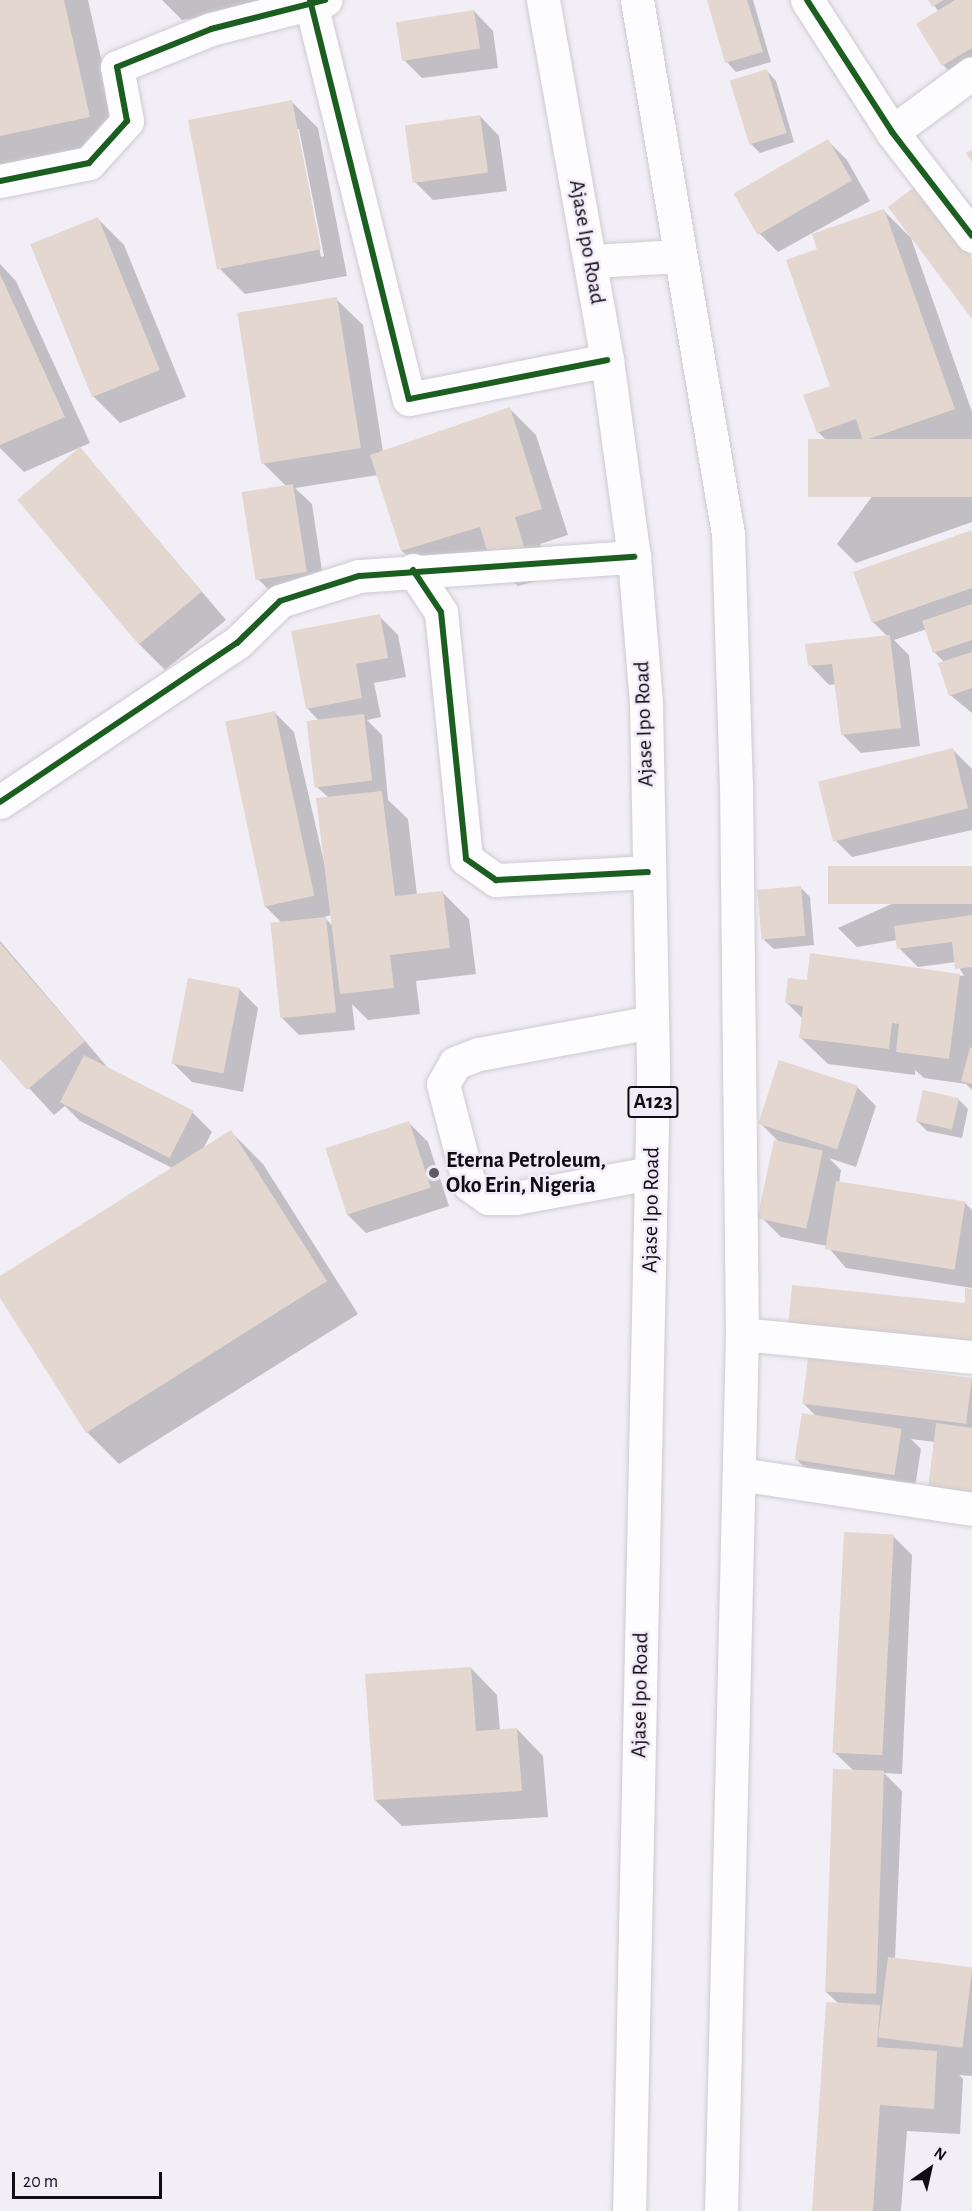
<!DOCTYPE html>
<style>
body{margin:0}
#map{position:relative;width:972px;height:2211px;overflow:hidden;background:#f2eef6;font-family:"Alegreya Sans",sans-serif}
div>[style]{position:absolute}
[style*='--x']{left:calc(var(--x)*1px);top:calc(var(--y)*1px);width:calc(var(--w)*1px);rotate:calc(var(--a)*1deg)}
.shadow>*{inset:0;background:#0003}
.building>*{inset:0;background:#e3d7cf;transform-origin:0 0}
.roads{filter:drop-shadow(0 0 2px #cdcad1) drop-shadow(0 0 2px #cdcad1)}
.minor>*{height:33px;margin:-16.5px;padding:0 16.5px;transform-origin:16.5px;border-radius:16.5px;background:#fdfcfe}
.highway>*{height:33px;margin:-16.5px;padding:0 16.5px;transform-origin:16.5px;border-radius:16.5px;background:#fdfcfe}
.cycleway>*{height:6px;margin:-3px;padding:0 3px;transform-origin:3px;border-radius:3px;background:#1b5e20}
.dots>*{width:16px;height:16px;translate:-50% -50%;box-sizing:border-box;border:3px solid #f1ebf9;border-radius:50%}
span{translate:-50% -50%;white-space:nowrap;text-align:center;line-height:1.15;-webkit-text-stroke:5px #f1ebf9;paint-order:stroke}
.shield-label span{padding:2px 4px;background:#f1ebf9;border:2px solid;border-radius:4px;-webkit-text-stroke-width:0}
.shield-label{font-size:21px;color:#0f0d11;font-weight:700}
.street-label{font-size:22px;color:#0f0d11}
.poi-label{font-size:22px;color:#0f0d11;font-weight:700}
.left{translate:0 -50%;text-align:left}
.north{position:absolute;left:900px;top:2139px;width:60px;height:60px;-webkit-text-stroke:4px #f1ebf9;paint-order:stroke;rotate:34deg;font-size:16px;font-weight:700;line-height:24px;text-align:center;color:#0f0d11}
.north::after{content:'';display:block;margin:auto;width:21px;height:27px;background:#0f0d11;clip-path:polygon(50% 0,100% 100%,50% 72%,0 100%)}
.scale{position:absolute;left:12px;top:2172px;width:150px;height:27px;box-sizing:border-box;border:3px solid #0f0d11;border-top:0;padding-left:8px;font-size:18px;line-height:21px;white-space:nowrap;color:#0f0d11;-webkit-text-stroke:4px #f1ebf9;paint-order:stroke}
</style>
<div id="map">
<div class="shadow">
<i style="clip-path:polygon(0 0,88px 0,121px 148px,0 174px)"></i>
<i style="clip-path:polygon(162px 0,286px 0,287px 4px,182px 20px)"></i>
<i style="clip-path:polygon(710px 0,753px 0,771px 62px,736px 72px,727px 62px)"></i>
<i style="clip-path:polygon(930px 0,972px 0,972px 78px,962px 84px,943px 65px,918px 24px,939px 12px)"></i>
<i style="clip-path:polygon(474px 11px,493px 31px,498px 68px,422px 78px,403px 59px)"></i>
<i style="clip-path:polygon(767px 71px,776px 81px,794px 142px,760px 153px,750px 143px)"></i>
<i style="clip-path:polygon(evenodd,291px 101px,318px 128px,347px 276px,245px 294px,219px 268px,291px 101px,296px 129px,299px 129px,324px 256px,321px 257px,296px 129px)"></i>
<i style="clip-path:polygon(480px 116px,499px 136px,507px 191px,433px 200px,414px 181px)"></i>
<i style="clip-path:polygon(828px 141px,847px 160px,870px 201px,778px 252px,759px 233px)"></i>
<i style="clip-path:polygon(884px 211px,911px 238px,972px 412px,972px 522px,856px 563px,837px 544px,893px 468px,873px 449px,844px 458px,818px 432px,832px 387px,819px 250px)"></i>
<i style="clip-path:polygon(98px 219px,124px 245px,186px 397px,120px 423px,93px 396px)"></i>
<i style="clip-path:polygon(0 264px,16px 281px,90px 443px,24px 472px,0 448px)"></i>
<i style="clip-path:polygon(336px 299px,363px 325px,383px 452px,509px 408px,536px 435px,568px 535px,540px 544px,551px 577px,518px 586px,492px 560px,429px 577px,402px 551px,378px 475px,295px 488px,312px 504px,325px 591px,277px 598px,258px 579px,286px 486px,262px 462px)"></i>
<i style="clip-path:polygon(80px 449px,226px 620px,165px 670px,139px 644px)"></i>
<i style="clip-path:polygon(972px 532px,972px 713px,950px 695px,945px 663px,935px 653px,927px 629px,894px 640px,909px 655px,920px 746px,861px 753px,842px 734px,836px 684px,829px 685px,810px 665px,887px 636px,873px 622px)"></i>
<i style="clip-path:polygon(evenodd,379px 616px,398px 635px,406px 677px,374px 683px,381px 717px,367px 720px,382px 735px,388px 800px,408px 819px,417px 895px,442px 892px,469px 919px,476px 974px,416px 981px,420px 1014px,368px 1020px,352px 1004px,355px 1030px,299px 1035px,280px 1016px,283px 924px,265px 906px,275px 713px,294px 732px,328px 879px,329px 798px,318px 788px,320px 722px,307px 708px,379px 616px,332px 915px,333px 926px,324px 917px,332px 915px)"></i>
<i style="clip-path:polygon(953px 750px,972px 769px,972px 830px,852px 857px,833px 838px)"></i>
<i style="clip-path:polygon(972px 868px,972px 1090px,966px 1084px,924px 1078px,915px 1070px,915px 1075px,828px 1064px,801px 1038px,803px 1019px,787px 1003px,808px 982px,811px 955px,964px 976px,956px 962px,918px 967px,899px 948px,897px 940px,857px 947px,838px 928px)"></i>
<i style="clip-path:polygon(800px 887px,810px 897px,814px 945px,774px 949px,764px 940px)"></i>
<i style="clip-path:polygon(0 941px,109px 1069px,193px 1113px,212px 1132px,203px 1149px,231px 1132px,263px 1164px,358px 1314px,119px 1464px,87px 1432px,0 1295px,0 1277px,172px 1168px,80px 1121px,65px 1106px,54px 1115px,0 1057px)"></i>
<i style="clip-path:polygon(239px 989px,258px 1008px,243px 1092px,192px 1082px,173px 1063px)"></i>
<i style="clip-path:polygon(857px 1087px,876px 1106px,856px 1167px,829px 1158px,841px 1170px,839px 1183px,964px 1202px,972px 1210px,972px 1288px,846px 1268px,827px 1246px,781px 1237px,762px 1218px,780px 1143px,760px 1123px)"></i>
<i style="clip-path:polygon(958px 1099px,968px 1109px,962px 1138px,927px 1131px,917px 1121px)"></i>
<i style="clip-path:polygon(409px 1123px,428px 1142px,449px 1206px,366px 1233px,347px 1214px)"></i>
<i style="clip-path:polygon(972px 1378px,972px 1510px,935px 1442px,911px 1439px,921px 1449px,914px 1494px,815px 1478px,796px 1459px,817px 1417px,804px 1404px)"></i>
<i style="clip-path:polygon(893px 1536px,912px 1555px,902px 1774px,884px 1773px,902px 1791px,895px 1959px,972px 1968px,972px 2076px,959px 2075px,963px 2079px,960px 2134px,907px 2131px,901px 2211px,813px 2211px,839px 2004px,826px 1992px,854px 1771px,835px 1753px)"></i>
<i style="clip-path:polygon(471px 1668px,497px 1695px,500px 1731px,517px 1729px,543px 1756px,548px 1817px,402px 1826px,375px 1800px)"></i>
</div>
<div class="building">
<i style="clip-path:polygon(0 0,64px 0,90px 117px,0 136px)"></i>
<i style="clip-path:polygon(707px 0,747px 0,763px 52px,725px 63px)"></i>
<i style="clip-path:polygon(928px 0,944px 0,932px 7px)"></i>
<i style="clip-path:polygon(955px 0,972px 0,972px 48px,942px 66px,916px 24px)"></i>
<i style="left:474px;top:10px;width:39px;height:79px;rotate:81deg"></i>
<i style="left:767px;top:69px;width:67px;height:39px;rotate:73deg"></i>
<i style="left:292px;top:100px;width:152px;height:106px;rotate:79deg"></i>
<i style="left:480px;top:115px;width:58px;height:76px;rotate:82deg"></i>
<i style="left:828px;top:139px;width:48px;height:109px;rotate:60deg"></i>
<i style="clip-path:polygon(972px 150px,972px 162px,966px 153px)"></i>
<i style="clip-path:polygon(917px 185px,972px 258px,972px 319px,888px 207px)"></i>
<i style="clip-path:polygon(884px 209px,955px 409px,863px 441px,856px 419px,817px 433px,803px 395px,830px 386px,786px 260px,817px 249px,812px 234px)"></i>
<i style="left:98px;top:217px;width:165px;height:73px;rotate:68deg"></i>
<i style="clip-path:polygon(0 274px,65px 417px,0 445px)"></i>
<i style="left:337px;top:297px;width:153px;height:101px;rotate:81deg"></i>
<i style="clip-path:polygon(510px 407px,542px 509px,515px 517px,525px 550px,490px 561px,480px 527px,401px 551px,370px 455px)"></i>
<i style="left:972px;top:439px;width:58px;height:164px;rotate:90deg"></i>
<i style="left:80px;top:447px;width:189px;height:82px;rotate:50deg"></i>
<i style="left:293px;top:484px;width:89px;height:52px;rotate:81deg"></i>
<i style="clip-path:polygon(972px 530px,972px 588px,872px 623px,853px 572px)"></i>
<i style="clip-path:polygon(972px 604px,972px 640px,933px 653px,922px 621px)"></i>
<i style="clip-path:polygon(380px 614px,388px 658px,356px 664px,362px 698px,306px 709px,291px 631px)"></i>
<i style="clip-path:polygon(890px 635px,901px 728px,841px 735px,832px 664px,808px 666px,805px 644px)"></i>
<i style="clip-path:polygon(972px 652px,972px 688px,949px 696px,938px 663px)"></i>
<i style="left:275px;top:711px;width:189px;height:51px;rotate:78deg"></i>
<i style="left:364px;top:714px;width:67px;height:58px;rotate:83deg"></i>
<i style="left:953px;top:748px;width:62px;height:139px;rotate:76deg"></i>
<i style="clip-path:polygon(382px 791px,395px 896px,443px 891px,450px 948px,390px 955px,394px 988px,340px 994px,316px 798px)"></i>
<i style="left:972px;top:866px;width:38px;height:144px;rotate:90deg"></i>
<i style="left:801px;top:886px;width:50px;height:44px;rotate:85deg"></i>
<i style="clip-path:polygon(972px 915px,972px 967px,955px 969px,952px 942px,897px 949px,894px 926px)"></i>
<i style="left:326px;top:917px;width:96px;height:56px;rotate:84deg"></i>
<i style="clip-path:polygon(0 943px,85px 1041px,27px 1090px,0 1059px)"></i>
<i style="clip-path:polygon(810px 953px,960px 974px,949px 1059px,896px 1052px,899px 1024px,892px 1023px,889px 1049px,799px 1038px,803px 1006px,785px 1003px,788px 978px,807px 980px)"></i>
<i style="left:188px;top:978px;width:53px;height:87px;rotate:11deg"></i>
<i style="clip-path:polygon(970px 1047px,972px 1048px,972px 1084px,961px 1081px)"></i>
<i style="left:84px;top:1055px;width:123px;height:53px;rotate:27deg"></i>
<i style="left:779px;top:1060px;width:83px;height:67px;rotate:18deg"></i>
<i style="left:923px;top:1090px;width:37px;height:32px;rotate:13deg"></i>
<i style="left:409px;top:1121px;width:70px;height:88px;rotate:72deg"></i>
<i style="clip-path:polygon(231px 1130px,327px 1281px,86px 1433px,0 1298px,0 1276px)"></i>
<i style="left:774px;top:1140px;width:50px;height:80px;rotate:12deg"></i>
<i style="left:836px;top:1181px;width:131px;height:69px;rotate:9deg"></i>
<i style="clip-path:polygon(792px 1285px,965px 1303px,965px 1288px,972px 1289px,972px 1347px,788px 1328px)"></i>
<i style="left:808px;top:1358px;width:165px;height:46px;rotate:7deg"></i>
<i style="left:802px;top:1413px;width:101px;height:47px;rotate:9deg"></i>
<i style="clip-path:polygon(936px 1423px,972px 1428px,972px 1495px,928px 1489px)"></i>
<i style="left:844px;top:1532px;width:50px;height:221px;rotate:3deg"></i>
<i style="clip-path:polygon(471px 1667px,476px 1731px,517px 1728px,522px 1791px,374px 1800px,365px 1674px)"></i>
<i style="left:833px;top:1769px;width:51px;height:223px;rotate:2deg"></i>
<i style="left:888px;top:1957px;width:85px;height:81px;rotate:7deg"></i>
<i style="clip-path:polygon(826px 2002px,880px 2005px,877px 2047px,937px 2051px,934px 2109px,880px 2105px,873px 2211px,812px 2211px)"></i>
</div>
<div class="roads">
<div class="minor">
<i style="--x:310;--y:0;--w:411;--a:76.1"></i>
<i style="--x:409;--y:399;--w:202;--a:-11.1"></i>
<i style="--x:807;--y:0;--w:157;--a:57.2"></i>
<i style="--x:892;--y:132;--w:131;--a:52.4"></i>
<i style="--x:892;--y:132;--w:99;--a:-36.4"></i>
<i style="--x:0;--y:181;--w:91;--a:-11.4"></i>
<i style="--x:89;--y:163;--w:57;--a:-47.9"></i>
<i style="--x:127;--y:121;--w:55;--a:-100.5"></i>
<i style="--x:117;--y:67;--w:101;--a:-22"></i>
<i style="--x:211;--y:29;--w:118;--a:-14.3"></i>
<i style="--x:592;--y:261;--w:88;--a:-3.3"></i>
<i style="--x:413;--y:570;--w:50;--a:56.3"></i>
<i style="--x:441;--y:612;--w:248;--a:84.2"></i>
<i style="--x:466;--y:859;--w:37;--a:35"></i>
<i style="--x:496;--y:880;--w:152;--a:-3"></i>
<i style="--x:0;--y:802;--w:285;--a:-33.9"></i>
<i style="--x:237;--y:643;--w:60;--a:-44.3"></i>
<i style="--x:280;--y:601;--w:83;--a:-17.6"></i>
<i style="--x:359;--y:576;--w:276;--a:-4"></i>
<i style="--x:651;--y:1173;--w:138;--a:169.6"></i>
<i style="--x:515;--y:1198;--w:27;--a:180"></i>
<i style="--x:488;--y:1198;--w:24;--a:-144"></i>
<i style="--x:469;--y:1184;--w:103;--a:-104.6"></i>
<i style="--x:443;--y:1084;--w:24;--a:-60"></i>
<i style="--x:455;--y:1063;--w:26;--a:-21"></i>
<i style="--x:479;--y:1054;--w:176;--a:-10.5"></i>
<i style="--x:742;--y:1334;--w:231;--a:5.7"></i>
<i style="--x:739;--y:1474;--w:236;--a:8.5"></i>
</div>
<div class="highway">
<i style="--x:543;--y:0;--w:366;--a:79.9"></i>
<i style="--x:607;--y:360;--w:199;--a:82.2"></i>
<i style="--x:634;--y:557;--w:145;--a:85.3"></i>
<i style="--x:646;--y:702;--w:377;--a:88.9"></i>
<i style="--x:653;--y:1079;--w:1132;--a:91.21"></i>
<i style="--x:637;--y:0;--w:542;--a:80.33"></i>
<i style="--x:728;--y:534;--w:249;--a:88.2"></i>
<i style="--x:736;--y:783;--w:551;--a:89.38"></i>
<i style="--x:742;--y:1334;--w:877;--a:91.37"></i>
</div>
</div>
<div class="cycleway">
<i style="--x:310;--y:0;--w:411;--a:76.1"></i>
<i style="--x:409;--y:399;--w:202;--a:-11.1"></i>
<i style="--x:807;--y:0;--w:157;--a:57.2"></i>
<i style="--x:892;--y:132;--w:131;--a:52.4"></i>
<i style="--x:0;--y:181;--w:91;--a:-11.4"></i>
<i style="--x:89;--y:163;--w:57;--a:-47.9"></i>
<i style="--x:127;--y:121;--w:55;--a:-100.5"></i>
<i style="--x:117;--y:67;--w:101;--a:-22"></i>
<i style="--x:211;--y:29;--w:118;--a:-14.3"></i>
<i style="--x:413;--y:570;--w:50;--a:56.3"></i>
<i style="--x:441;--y:612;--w:248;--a:84.2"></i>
<i style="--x:466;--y:859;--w:37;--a:35"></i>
<i style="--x:496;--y:880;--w:152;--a:-3"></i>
<i style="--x:0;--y:802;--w:285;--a:-33.9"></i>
<i style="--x:237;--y:643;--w:60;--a:-44.3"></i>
<i style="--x:280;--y:601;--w:83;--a:-17.6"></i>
<i style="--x:359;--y:576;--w:276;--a:-4"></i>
</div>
<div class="dots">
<i style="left:434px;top:1173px;background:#5e5c61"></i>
</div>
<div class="shield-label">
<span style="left:653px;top:1102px">A123</span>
</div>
<div class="street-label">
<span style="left:587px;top:242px;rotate:80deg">Ajase Ipo Road</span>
<span style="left:644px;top:724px;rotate:-92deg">Ajase Ipo Road</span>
<span style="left:651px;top:1210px;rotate:-89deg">Ajase Ipo Road</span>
<span style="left:640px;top:1695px;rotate:-89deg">Ajase Ipo Road</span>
</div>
<div class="poi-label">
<span class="left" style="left:446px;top:1173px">Eterna Petroleum,<br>Oko Erin, Nigeria</span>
</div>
<div class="north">N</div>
<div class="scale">20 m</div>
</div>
